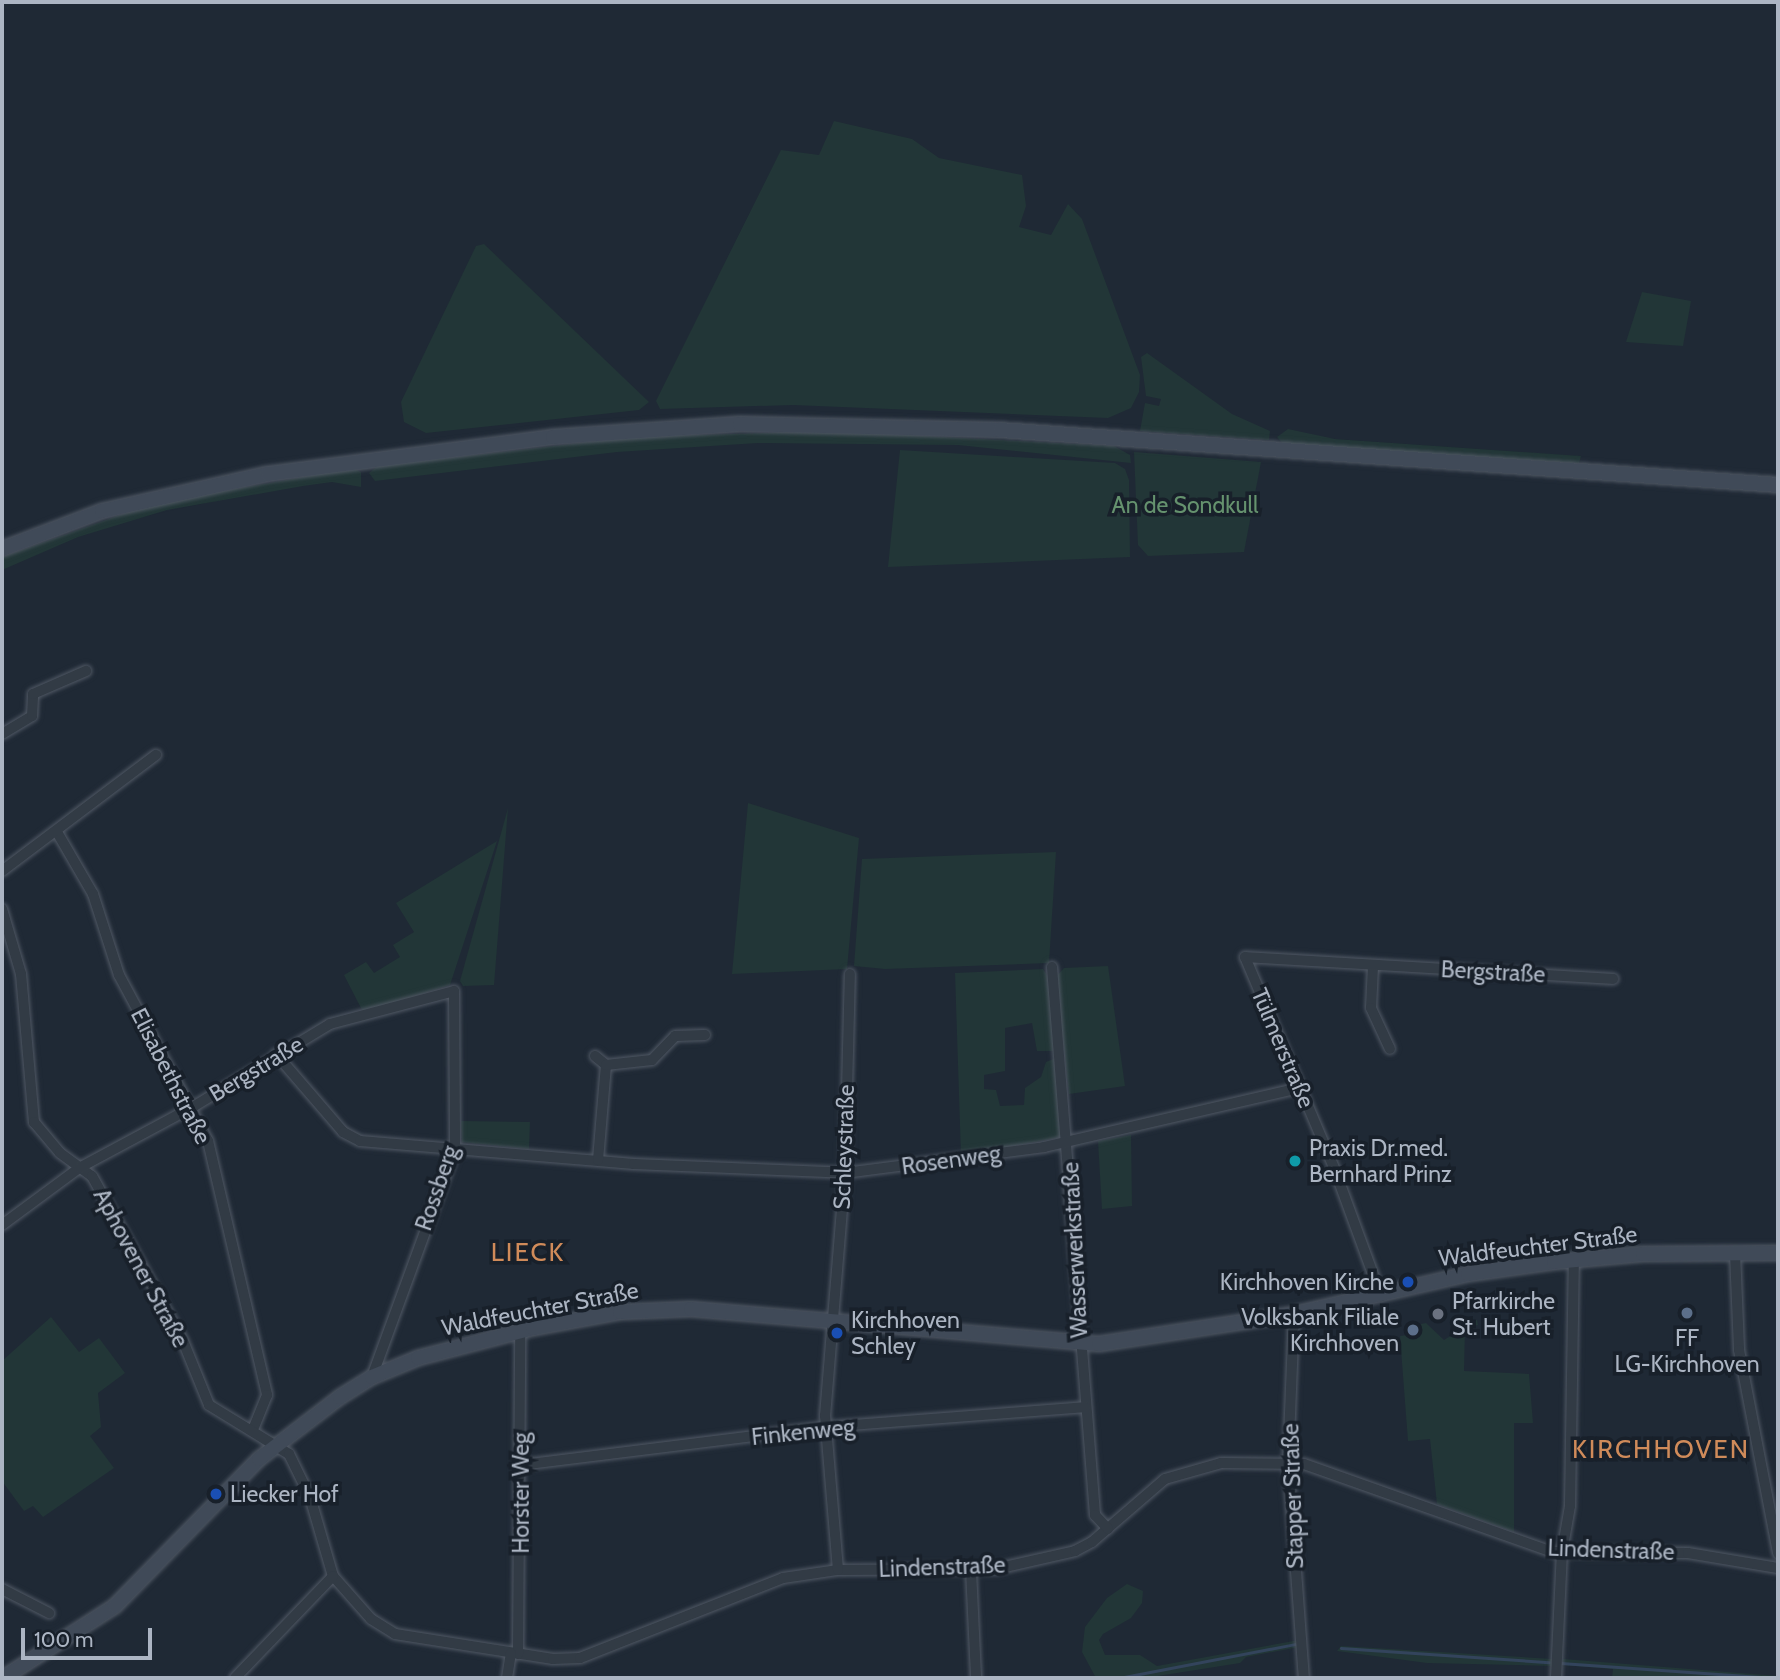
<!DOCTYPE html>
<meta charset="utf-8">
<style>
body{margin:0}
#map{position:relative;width:1780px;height:1680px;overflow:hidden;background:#1f2935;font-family:Cabin,sans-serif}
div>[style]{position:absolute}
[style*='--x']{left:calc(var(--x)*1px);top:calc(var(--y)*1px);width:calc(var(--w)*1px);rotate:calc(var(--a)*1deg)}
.green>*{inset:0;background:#223637}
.stream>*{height:2.5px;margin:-1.25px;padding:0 1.25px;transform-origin:1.25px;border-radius:1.25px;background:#33445c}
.roads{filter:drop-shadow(0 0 2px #505864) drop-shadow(0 0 2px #505864)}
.street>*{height:10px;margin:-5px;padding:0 5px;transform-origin:5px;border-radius:5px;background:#323b45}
.secondary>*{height:14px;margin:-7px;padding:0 7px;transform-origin:7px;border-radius:7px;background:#404a58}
.dots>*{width:19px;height:19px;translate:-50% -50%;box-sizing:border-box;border:4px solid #18202a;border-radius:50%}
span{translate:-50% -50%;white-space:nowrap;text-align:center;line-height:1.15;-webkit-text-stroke:7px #18202a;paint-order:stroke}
.park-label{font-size:23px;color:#65926e}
.street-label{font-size:23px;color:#acb5c3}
.poi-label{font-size:23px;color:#acb5c3}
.left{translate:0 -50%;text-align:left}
.right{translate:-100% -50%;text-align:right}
.quarter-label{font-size:26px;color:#d08b5a;letter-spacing:2px}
.frame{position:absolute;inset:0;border:4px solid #acb5c3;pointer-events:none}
.scale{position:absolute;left:21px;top:1628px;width:131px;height:32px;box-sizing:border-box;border:4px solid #acb5c3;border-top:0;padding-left:9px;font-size:21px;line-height:24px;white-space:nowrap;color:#acb5c3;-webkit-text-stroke:5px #18202a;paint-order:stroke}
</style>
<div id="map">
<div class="green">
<i style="clip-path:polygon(834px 121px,912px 139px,939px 158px,1022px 175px,1026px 206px,1019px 227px,1051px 235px,1068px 204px,1082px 219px,1140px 375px,1139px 392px,1131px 408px,1108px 418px,793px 405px,660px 409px,656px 401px,781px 150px,819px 155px)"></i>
<i style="clip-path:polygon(484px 244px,649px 402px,639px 410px,426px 433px,404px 422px,401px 402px,476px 246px)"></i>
<i style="clip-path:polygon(1642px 292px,1691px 301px,1683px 346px,1626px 342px)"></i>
<i style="clip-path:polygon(1147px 353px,1232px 414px,1270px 431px,1269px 440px,1140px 431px,1145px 403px,1159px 406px,1161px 399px,1146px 396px,1141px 357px)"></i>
<i style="clip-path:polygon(1288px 429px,1335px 439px,1581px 456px,1579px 463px,1284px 445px,1277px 437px)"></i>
<i style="clip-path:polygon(832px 431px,1114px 446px,1130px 455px,1131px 463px,958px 445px,758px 443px,617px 452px,375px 481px,369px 473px,378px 466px,632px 437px)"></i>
<i style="clip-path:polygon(900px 450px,1115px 463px,1125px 469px,1129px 480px,1130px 557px,888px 567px)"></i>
<i style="clip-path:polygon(1134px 452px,1261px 462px,1244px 552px,1148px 556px,1138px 545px)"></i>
<i style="clip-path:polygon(353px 468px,361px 472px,361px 487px,332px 482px,303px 486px,167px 510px,78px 537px,2px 570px,2px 557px,151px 504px)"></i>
<i style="clip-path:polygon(748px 803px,859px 838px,847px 969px,732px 974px)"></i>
<i style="clip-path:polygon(508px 808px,494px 985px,463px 986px,460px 981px)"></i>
<i style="clip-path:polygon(497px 841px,450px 985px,363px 1012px,344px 975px,366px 962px,374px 973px,400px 957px,393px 945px,414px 932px,396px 903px)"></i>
<i style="clip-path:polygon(1056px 852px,1049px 963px,885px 969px,854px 966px,862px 859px)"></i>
<i style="clip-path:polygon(1108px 966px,1125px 1086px,1069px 1094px,1056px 977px,1064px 968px)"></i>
<i style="clip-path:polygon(1043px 969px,1048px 977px,1054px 1051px,1037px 1051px,1032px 1023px,1005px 1028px,1005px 1071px,984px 1075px,984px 1089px,996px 1090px,1000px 1106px,1024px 1105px,1025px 1088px,1041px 1077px,1046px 1062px,1056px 1058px,1063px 1137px,961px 1155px,955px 973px)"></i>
<i style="clip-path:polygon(461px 1121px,530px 1122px,529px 1149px,462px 1142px)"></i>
<i style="clip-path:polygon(1131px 1135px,1132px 1206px,1102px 1209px,1098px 1141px)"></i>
<i style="clip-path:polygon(51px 1317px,79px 1352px,99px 1338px,125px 1373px,98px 1393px,101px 1427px,90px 1436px,114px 1468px,43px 1517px,33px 1506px,24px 1511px,2px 1481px,2px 1361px)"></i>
<i style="clip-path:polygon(1477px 1320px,1478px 1325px,1465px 1328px,1464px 1371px,1529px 1374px,1533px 1423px,1514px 1423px,1514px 1532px,1437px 1504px,1430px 1439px,1408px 1441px,1400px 1336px,1422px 1333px,1421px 1324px,1426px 1323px,1444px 1340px,1460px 1330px,1459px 1323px)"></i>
<i style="clip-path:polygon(1127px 1584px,1143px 1591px,1142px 1603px,1131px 1618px,1103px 1634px,1099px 1640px,1105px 1655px,1140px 1655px,1157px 1666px,1299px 1640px,1299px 1647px,1246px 1657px,1240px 1663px,1145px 1678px,1096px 1678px,1082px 1652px,1085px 1627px,1107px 1598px)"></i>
<i style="clip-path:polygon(1341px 1646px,1553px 1659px,1553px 1666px,1427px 1663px,1337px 1651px)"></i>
<i style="clip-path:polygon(1563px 1659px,1778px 1676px,1778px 1678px,1612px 1678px,1613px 1669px,1562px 1665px)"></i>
</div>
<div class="stream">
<i style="--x:1341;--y:1648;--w:208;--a:3.9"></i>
<i style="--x:1561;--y:1663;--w:218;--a:4"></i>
<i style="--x:1119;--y:1678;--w:180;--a:-10.9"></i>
</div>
<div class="roads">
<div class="street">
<i style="--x:2;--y:734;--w:35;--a:-31"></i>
<i style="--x:32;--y:716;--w:22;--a:-87"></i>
<i style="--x:33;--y:694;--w:58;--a:-23.5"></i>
<i style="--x:57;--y:832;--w:72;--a:59.9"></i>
<i style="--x:93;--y:894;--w:85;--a:72.2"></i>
<i style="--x:119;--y:975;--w:188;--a:61.8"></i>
<i style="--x:208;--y:1141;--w:261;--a:76.9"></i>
<i style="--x:267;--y:1395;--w:38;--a:112"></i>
<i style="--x:2;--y:871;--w:193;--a:-37"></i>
<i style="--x:2;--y:909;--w:68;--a:73.7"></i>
<i style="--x:21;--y:974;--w:149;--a:85"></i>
<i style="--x:34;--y:1122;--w:40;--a:50"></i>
<i style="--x:60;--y:1153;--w:39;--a:36"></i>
<i style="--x:92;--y:1176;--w:188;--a:61.1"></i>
<i style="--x:183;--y:1341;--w:69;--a:67.9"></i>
<i style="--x:209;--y:1405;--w:94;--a:31.5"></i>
<i style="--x:289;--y:1454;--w:48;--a:64"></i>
<i style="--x:310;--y:1497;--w:82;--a:73.8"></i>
<i style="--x:333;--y:1576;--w:57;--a:48.5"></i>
<i style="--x:371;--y:1619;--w:28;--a:32"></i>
<i style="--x:395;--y:1634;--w:160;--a:9"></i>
<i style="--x:553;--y:1659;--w:27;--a:-2"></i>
<i style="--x:580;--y:1658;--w:218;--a:-21.5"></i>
<i style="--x:783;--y:1578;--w:56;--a:-8.3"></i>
<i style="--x:838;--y:1570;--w:158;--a:-0.4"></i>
<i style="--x:996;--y:1569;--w:81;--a:-12.8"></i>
<i style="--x:1075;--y:1551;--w:19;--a:-28"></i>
<i style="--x:1092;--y:1542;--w:96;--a:-40.8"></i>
<i style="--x:1165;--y:1479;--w:58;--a:-15.9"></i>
<i style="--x:1221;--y:1463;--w:83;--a:0.7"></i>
<i style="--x:1304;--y:1464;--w:264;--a:19.5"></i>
<i style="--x:1553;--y:1552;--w:135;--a:0.4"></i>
<i style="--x:1688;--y:1553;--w:91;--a:9.5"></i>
<i style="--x:1373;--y:966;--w:42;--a:92.7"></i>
<i style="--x:1371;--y:1008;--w:45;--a:65.1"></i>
<i style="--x:1052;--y:967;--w:550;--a:85.51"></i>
<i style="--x:1095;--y:1515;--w:19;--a:47"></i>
<i style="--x:276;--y:1054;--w:103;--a:49.3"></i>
<i style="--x:343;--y:1132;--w:19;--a:28"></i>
<i style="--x:360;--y:1141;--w:275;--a:4.8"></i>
<i style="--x:634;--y:1164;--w:211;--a:2.4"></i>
<i style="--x:845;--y:1173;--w:201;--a:-7.4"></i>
<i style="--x:1044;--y:1147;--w:262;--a:-13"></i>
<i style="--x:595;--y:1056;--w:14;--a:39"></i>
<i style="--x:598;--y:1160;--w:95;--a:-85.2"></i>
<i style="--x:606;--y:1065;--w:46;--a:-6.2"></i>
<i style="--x:652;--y:1060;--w:33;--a:-46"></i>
<i style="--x:675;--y:1036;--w:30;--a:-2"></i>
<i style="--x:2;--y:1225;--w:96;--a:-36.5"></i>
<i style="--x:79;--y:1168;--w:129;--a:-28.2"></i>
<i style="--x:193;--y:1107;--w:160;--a:-31.2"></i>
<i style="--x:330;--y:1024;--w:128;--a:-14.9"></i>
<i style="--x:454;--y:991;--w:159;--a:89.6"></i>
<i style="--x:455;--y:1150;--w:242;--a:110.1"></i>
<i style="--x:1735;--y:1253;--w:97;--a:87.6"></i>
<i style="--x:1739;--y:1350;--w:207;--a:79.1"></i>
<i style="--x:1381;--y:1296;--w:134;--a:-110.1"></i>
<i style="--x:1335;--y:1170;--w:231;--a:-112.9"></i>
<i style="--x:1245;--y:957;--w:369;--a:3.4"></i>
<i style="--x:1294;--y:1314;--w:148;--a:92.3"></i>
<i style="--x:1288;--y:1462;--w:217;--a:85.8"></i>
<i style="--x:521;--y:1465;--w:307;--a:-7.1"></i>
<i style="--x:826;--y:1427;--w:260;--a:-4.4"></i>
<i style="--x:838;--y:1570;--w:155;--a:-94.8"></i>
<i style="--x:825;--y:1416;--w:244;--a:-85.3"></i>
<i style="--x:845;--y:1173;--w:199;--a:-88.6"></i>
<i style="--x:971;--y:1570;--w:108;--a:87.3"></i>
<i style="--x:2;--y:1589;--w:53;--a:27.1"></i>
<i style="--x:518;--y:1654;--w:322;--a:-89.6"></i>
<i style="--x:235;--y:1678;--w:141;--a:-46.1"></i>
<i style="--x:507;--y:1678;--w:25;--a:-81"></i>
<i style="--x:1556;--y:1678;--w:126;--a:-87.3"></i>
<i style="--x:1562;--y:1552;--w:47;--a:-80.1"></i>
<i style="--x:1570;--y:1506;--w:246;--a:-89.1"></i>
</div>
<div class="secondary">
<i style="--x:2;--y:549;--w:107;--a:-20.8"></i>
<i style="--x:102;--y:511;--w:170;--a:-12.6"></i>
<i style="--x:268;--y:474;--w:287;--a:-7.4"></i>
<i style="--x:553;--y:437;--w:187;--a:-4"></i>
<i style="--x:740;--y:424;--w:260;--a:1.3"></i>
<i style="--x:1000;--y:430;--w:780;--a:4.04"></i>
<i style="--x:3;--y:1678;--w:133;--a:-32.7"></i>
<i style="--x:115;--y:1606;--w:206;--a:-45.6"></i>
<i style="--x:259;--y:1459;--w:102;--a:-37.4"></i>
<i style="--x:340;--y:1397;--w:38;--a:-32"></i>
<i style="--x:372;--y:1377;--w:50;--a:-22.4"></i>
<i style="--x:418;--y:1358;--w:119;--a:-14.6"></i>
<i style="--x:533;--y:1328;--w:88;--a:-10.4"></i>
<i style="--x:620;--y:1312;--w:71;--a:-2.4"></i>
<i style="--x:691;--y:1309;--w:409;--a:4.9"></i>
<i style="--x:1099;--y:1344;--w:197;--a:-8.7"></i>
<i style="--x:1294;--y:1314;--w:179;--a:-12.9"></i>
<i style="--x:1468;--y:1274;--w:87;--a:-7.9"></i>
<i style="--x:1554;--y:1262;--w:89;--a:-5.1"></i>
<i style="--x:1643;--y:1254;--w:135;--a:-0.4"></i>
</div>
</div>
<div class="dots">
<i style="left:1295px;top:1161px;background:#0f9aa8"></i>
<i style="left:1408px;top:1282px;background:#1a4fb4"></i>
<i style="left:1687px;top:1313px;background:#5c6f8a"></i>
<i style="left:1438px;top:1314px;background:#6b7280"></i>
<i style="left:1413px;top:1330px;background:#5c6f8a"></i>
<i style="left:837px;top:1333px;background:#1a4fb4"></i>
<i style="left:216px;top:1494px;background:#1a4fb4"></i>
</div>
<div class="park-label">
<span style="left:1185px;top:505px">An de Sondkull</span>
</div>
<div class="street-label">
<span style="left:1493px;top:972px;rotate:3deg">Bergstraße</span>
<span style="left:1283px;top:1048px;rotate:67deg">Tülmerstraße</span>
<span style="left:256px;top:1069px;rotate:-31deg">Bergstraße</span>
<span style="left:171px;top:1076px;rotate:63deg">Elisabethstraße</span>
<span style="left:844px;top:1147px;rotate:-88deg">Schleystraße</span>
<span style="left:951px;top:1160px;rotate:-8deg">Rosenweg</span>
<span style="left:437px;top:1188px;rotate:-71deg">Rossberg</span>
<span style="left:1538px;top:1246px;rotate:-7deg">Waldfeuchter Straße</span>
<span style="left:1075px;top:1250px;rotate:-93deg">Wasserwerkstraße</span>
<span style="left:141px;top:1268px;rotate:62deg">Aphovener Straße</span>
<span style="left:540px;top:1309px;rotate:-11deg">Waldfeuchter Straße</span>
<span style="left:803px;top:1432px;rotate:-6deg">Finkenweg</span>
<span style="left:521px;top:1493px;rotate:-90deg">Horster Weg</span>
<span style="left:1293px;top:1496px;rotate:-92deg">Stapper Straße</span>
<span style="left:1611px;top:1550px;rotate:2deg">Lindenstraße</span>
<span style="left:942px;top:1567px;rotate:-2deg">Lindenstraße</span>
</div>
<div class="poi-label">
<span class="left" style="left:1309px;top:1161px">Praxis Dr.med.<br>Bernhard Prinz</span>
<span class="right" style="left:1394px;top:1282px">Kirchhoven Kirche</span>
<span class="left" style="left:1452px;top:1314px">Pfarrkirche<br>St. Hubert</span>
<span class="right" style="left:1399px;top:1330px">Volksbank Filiale<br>Kirchhoven</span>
<span class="left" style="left:851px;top:1333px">Kirchhoven<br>Schley</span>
<span style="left:1687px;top:1351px">FF<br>LG-Kirchhoven</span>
<span class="left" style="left:230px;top:1494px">Liecker Hof</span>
</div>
<div class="quarter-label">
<span style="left:528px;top:1253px">LIECK</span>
<span style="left:1661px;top:1450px">KIRCHHOVEN</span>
</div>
<div class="frame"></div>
<div class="scale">100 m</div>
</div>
